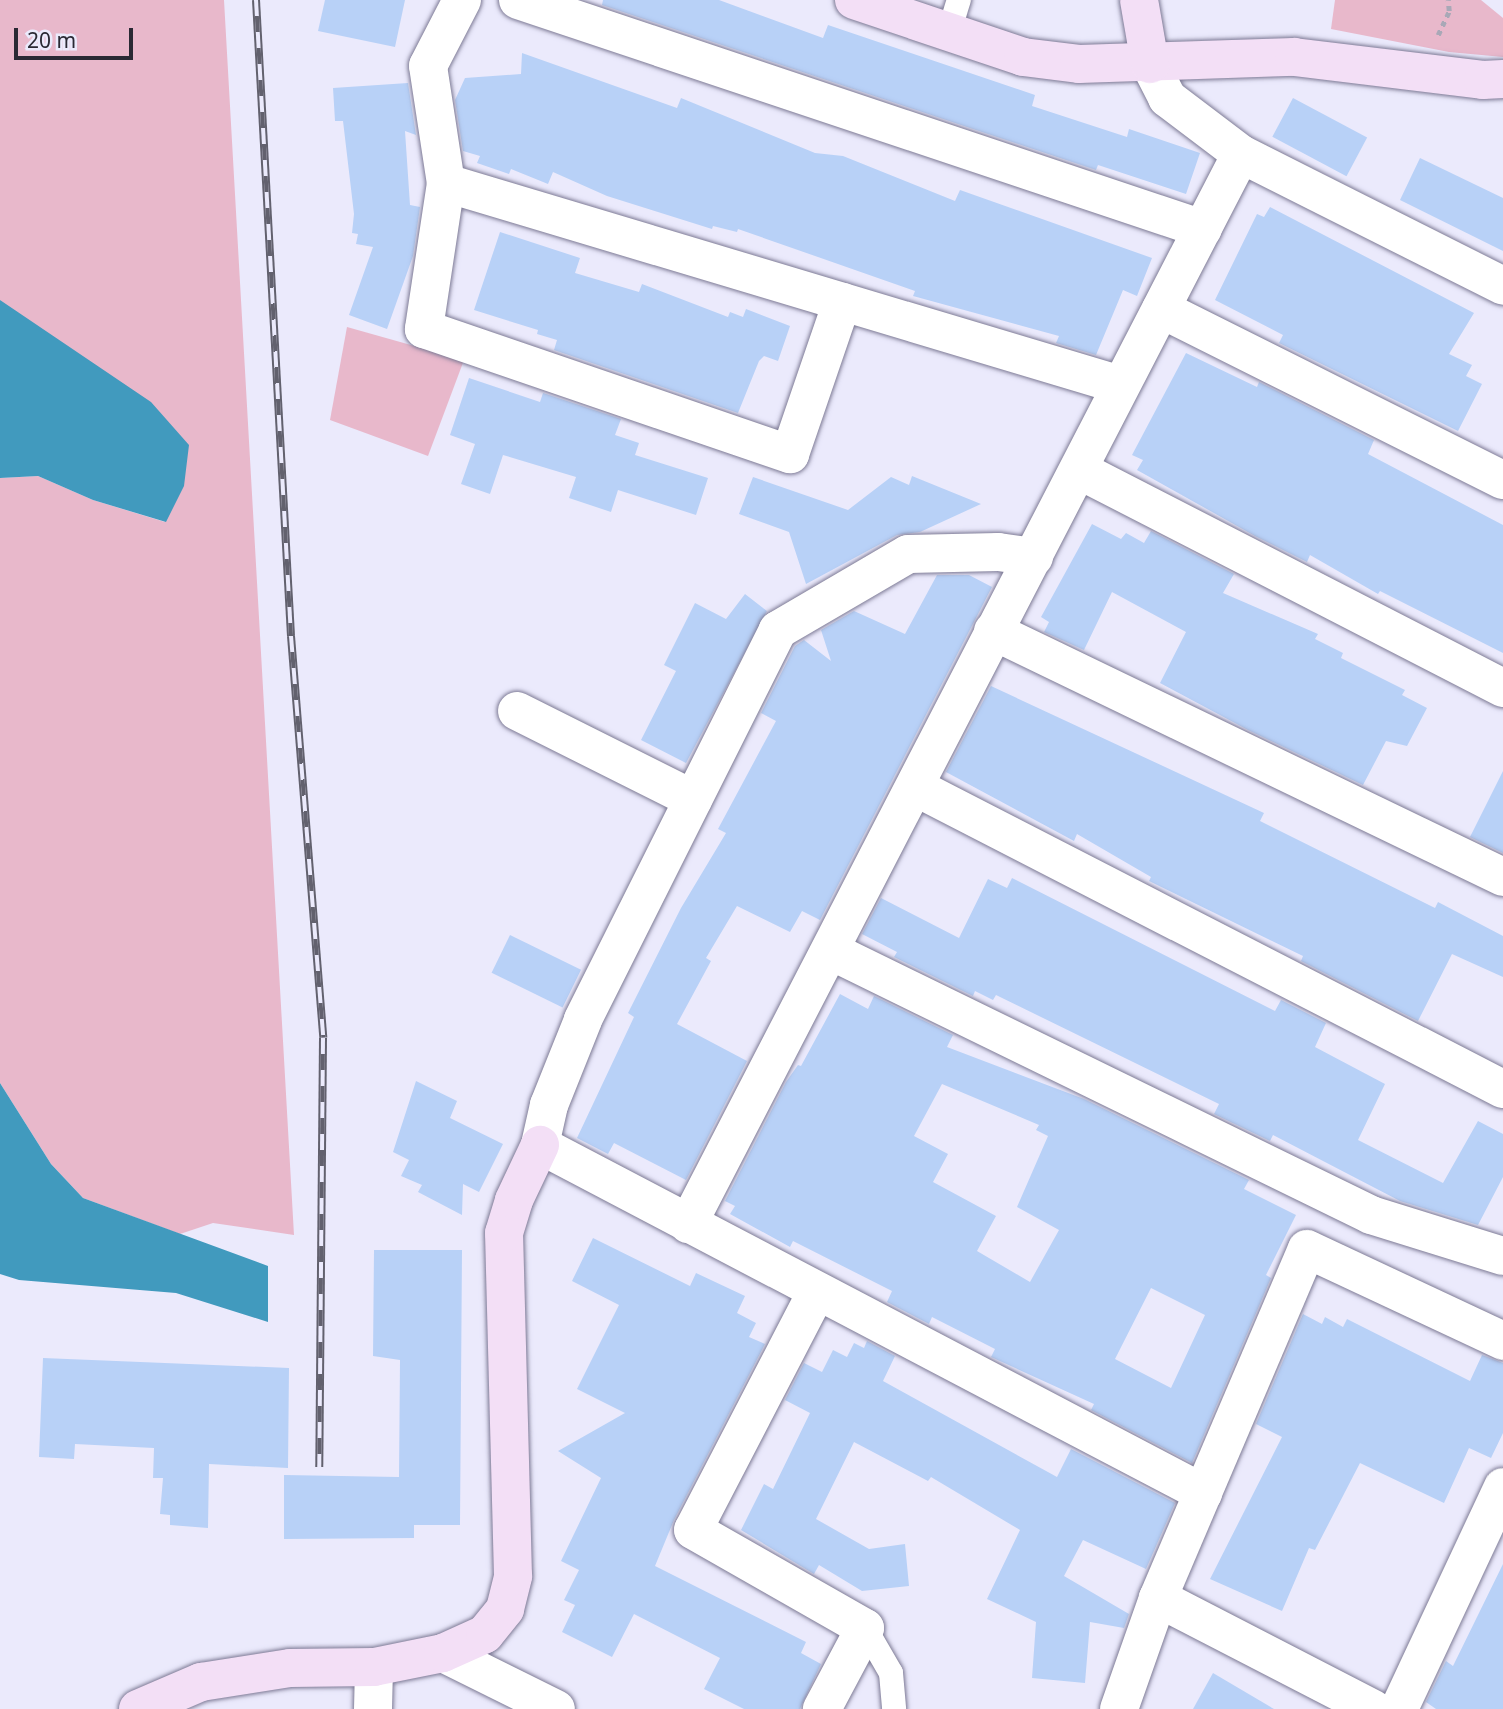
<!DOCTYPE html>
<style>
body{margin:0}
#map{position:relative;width:1503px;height:1709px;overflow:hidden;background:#ebeafc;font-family:"Noto Sans",sans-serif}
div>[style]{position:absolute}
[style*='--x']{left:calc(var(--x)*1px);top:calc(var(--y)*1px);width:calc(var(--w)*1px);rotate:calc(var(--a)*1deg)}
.green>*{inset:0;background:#e8b8cb}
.water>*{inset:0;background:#419abe}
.building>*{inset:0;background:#b8d1f7;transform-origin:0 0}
.path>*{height:4.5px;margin-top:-2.25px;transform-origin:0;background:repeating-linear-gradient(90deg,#a9a8b7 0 5px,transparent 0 10px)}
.roads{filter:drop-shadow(0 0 2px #7d7a95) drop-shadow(0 0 2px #7d7a95)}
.lane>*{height:24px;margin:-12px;padding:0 12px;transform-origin:12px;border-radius:12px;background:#fff}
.street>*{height:38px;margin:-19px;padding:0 19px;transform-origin:19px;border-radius:19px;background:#fff}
.secondary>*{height:38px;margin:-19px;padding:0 19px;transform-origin:19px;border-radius:19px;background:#f3dff6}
.rail>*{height:8px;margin-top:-4px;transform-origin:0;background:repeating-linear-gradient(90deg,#ebeafc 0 16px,#62616e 0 32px);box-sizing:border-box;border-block:2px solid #62616e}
span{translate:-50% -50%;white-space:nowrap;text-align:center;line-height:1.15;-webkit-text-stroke:5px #ebeafc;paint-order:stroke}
.scale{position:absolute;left:14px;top:28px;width:119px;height:32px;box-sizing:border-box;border:4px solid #2a2934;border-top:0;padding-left:9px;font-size:21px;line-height:24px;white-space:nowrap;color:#2a2934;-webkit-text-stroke:5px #ebeafc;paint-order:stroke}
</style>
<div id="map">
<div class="green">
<i style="clip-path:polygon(0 0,224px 0,294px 1235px,213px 1223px,180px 1234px,83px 1198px,51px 1164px,0 1083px,0 478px,38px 476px,93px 500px,165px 522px,0 300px)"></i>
<i style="clip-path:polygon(1335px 0,1481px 0,1503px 18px,1503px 57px,1449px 52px,1331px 29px)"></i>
<i style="clip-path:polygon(347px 327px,464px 360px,428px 456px,330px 420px)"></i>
</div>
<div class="water">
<i style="clip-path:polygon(0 300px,151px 402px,189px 445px,184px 486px,166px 522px,93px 500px,38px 476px,0 478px)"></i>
<i style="clip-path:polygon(0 1083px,51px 1164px,83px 1198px,268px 1266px,268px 1322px,176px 1293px,19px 1280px,0 1274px)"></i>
</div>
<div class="building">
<i style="clip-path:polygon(325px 0,405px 0,395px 47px,318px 31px)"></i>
<i style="clip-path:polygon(603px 0,719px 0,823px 38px,828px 25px,1035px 95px,1032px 106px,1127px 137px,1129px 129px,1200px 153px,1186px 194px,1098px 165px,1096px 170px,602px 5px)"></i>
<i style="clip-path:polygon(522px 53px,677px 108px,681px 98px,815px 153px,843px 156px,955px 201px,960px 190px,1152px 258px,1137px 296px,1123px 290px,1096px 355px,1056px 343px,1059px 336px,913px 296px,915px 291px,738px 229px,737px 232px,713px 226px,712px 229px,607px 196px,553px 172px,548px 184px,511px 169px,509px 174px,477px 163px,480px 156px,463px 151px,455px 100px,465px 78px,521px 74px)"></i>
<i style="clip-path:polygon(408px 83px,416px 135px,405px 131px,410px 205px,420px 207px,413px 256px,387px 329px,349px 315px,373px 247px,356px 244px,358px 234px,352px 233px,354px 214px,343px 121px,335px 121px,333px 88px)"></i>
<i style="left:1293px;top:98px;width:84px;height:44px;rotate:28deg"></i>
<i style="clip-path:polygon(1420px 158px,1503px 198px,1503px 251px,1400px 200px)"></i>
<i style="clip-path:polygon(1270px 207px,1474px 313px,1449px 354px,1472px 365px,1466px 376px,1482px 384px,1458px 431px,1279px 343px,1283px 335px,1215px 300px,1257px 214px,1264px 217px)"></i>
<i style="clip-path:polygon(500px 232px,580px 258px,575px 273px,639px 292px,642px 284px,728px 317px,730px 312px,743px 317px,746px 309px,790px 326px,778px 361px,764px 356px,759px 361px,738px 413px,554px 350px,557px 340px,537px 334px,538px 330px,474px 310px)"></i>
<i style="clip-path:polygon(1186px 353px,1257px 387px,1259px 382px,1374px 440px,1368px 454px,1503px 525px,1503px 653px,1380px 591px,1378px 594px,1310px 555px,1307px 562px,1255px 536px,1137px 470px,1143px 460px,1132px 455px)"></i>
<i style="clip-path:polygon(469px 378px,540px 402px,543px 393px,621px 419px,615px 435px,639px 443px,635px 455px,708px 478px,696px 515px,618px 490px,611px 512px,569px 498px,576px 477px,503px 455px,490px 494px,461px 484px,475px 444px,450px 435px)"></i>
<i style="clip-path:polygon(912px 476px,981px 504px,920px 532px,897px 535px,806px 584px,789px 532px,739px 514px,753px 477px,848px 510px,891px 477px,909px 485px)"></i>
<i style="clip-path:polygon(1092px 524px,1121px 539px,1126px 533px,1144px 543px,1151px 531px,1234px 574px,1223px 593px,1318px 634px,1315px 639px,1343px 653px,1341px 658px,1405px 690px,1402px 695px,1427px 708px,1407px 746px,1386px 741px,1363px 785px,1248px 730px,1160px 683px,1186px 632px,1112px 592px,1084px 650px,1044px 632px,1049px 622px,1041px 617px)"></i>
<i style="clip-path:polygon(937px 575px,969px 575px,992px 587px,820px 920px,802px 911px,790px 932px,737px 906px,706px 958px,711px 961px,677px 1024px,747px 1061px,686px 1180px,614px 1143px,608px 1154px,577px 1138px,634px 1017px,628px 1013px,681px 908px,726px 833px,718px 829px,776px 721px,761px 713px,795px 646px,804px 640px,831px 661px,821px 630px,854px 611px,905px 634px)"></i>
<i style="clip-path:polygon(745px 594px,767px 611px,686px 763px,641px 740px,676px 671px,664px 665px,695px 603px,726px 619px)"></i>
<i style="clip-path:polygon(991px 686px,1264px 813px,1260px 821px,1435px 908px,1438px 902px,1503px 936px,1503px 977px,1452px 954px,1418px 1021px,1301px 961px,1303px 956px,1149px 881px,1151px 877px,1077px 834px,1074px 841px,946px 772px)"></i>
<i style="clip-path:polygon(1503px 771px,1503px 853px,1470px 837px)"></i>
<i style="clip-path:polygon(1012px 878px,1275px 1011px,1281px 1000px,1326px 1023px,1315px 1047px,1385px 1084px,1358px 1140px,1443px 1183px,1478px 1121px,1503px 1134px,1503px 1177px,1478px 1225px,1400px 1201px,1273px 1135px,1270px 1141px,1214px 1114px,1219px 1104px,996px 995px,993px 1000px,975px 991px,973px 996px,894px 957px,897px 952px,862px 934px,881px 898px,959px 938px,988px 879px,1007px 888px)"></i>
<i style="left:510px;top:935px;width:79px;height:42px;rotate:26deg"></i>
<i style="clip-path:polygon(evenodd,840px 994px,868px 1009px,874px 996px,953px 1035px,947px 1047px,1084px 1099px,1249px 1180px,1244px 1189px,1296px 1215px,1266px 1275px,1271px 1278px,1192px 1463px,1091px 1410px,1094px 1404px,991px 1357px,995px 1349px,932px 1317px,929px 1324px,887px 1302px,892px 1291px,793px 1241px,790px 1247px,730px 1214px,735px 1206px,725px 1201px,786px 1082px,798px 1065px,801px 1066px,840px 994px,942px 1084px,1039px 1125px,1036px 1130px,1048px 1136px,1017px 1207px,1059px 1230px,1030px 1282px,977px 1251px,996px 1216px,933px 1182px,948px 1154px,914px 1136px,942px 1084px,840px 994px,1151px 1288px,1205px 1315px,1171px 1388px,1115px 1359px,1151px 1288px)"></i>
<i style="clip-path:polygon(416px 1081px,457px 1101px,450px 1118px,503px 1144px,479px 1192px,463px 1184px,462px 1215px,418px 1192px,422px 1185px,401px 1176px,409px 1160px,393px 1152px)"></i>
<i style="clip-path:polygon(593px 1238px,690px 1286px,696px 1273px,745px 1296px,737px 1313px,756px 1323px,749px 1337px,765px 1344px,674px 1520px,655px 1566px,806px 1642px,801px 1653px,821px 1664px,800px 1709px,744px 1709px,704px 1689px,720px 1658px,634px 1614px,612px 1657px,562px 1632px,575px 1605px,564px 1600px,579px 1570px,561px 1561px,601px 1478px,558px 1451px,625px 1413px,577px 1389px,619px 1305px,572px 1281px)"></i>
<i style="clip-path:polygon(374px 1250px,462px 1250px,460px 1525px,414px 1525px,414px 1538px,284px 1539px,284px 1475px,399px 1477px,400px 1360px,373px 1356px)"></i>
<i style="clip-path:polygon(1303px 1314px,1322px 1324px,1325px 1317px,1343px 1327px,1347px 1319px,1470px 1381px,1482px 1355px,1503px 1363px,1503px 1433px,1491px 1458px,1469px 1448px,1444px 1503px,1360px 1463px,1315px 1550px,1309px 1548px,1282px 1611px,1210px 1579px,1282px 1437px,1256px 1424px)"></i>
<i style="clip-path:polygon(867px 1341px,895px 1356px,883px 1381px,1057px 1477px,1071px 1449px,1175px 1503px,1146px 1569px,1083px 1540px,1064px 1576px,1129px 1614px,1124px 1628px,1090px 1622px,1085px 1683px,1032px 1678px,1036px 1622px,987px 1599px,1020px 1530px,931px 1477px,928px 1481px,854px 1442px,816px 1519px,869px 1549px,905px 1544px,909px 1586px,862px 1591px,819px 1565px,814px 1574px,741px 1530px,764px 1484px,773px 1489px,810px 1413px,785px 1400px,804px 1363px,822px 1372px,833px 1350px,847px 1357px,854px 1343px,864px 1348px)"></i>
<i style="clip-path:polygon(43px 1358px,289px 1368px,288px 1468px,209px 1464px,208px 1528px,170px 1525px,170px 1515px,160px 1514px,163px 1478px,153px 1478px,154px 1448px,75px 1444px,74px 1459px,39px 1457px)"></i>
<i style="clip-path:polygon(1503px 1564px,1503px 1709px,1436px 1709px,1426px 1702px,1446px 1661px,1453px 1666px)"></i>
<i style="clip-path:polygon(1213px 1673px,1274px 1709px,1193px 1709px)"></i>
</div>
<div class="path">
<i style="--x:1438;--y:35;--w:26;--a:-65"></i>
<i style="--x:1449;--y:11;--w:11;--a:-95"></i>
</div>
<div class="roads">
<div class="lane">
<i style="--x:949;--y:32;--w:34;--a:-73"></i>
<i style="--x:865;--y:1628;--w:52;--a:60"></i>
<i style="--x:891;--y:1673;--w:36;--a:85"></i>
</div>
<div class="street">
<i style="--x:462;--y:0;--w:74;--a:117.3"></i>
<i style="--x:428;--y:66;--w:118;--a:81.3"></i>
<i style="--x:446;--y:183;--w:704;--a:16.68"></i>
<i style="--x:518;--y:0;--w:722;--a:18.49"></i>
<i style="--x:1150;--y:64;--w:38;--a:63"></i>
<i style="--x:1167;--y:98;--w:93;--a:37.1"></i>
<i style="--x:1241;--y:154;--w:293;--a:26.7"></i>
<i style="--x:446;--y:183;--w:148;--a:98.6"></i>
<i style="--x:424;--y:329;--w:387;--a:18.9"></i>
<i style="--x:790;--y:454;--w:161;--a:-71.1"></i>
<i style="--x:1161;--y:309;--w:382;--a:26.6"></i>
<i style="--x:1079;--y:470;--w:477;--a:27.2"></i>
<i style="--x:1034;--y:557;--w:36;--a:-172"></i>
<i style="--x:998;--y:552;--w:90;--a:178.7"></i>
<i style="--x:908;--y:554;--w:151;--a:149.7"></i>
<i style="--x:778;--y:630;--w:436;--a:116.6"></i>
<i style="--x:583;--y:1020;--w:92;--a:111.8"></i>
<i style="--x:549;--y:1105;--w:41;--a:102.7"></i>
<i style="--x:540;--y:1145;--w:749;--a:27.69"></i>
<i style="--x:993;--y:631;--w:566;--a:25.75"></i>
<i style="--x:517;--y:711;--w:197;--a:26.6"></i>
<i style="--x:915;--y:787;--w:661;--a:27.19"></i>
<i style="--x:831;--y:951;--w:601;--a:26.05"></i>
<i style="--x:1371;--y:1215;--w:138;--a:17.3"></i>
<i style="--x:688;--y:1224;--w:1204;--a:-62.67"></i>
<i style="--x:817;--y:1291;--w:269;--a:117.4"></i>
<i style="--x:693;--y:1530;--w:198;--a:29.7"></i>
<i style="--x:865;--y:1628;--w:92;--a:118"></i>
<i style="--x:1158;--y:1598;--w:242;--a:27.3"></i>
<i style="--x:443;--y:1653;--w:126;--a:26.4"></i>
<i style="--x:373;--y:1709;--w:42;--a:-88.6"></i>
<i style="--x:1119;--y:1709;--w:118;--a:-70.6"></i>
<i style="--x:1158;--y:1598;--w:379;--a:-66.9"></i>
<i style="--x:1307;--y:1249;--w:217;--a:25.1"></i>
<i style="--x:1399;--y:1709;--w:245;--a:-64.9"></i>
</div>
<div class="secondary">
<i style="--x:854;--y:0;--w:178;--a:18.6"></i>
<i style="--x:1023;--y:57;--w:56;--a:7.1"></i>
<i style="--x:1079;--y:64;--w:215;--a:-1.9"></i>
<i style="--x:1294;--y:57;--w:190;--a:6.9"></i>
<i style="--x:1483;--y:80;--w:20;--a:-3"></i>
<i style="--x:1139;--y:0;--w:65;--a:80.2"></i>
<i style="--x:138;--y:1709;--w:69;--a:-23.2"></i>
<i style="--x:201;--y:1682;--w:90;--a:-8.9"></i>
<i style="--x:290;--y:1668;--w:84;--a:-0.7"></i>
<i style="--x:374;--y:1667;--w:70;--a:-11.5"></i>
<i style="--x:443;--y:1653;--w:46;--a:-24.3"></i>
<i style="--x:485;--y:1634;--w:32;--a:-51"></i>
<i style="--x:505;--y:1609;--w:34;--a:-76"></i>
<i style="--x:513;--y:1576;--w:343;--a:-91.5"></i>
<i style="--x:504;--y:1233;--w:34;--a:-73"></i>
<i style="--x:514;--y:1200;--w:61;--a:-64.7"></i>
</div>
</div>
<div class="rail">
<i style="--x:256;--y:0;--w:637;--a:86.85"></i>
<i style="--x:291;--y:636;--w:403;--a:85.4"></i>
<i style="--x:323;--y:1038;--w:429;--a:90.5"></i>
</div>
<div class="scale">20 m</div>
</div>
